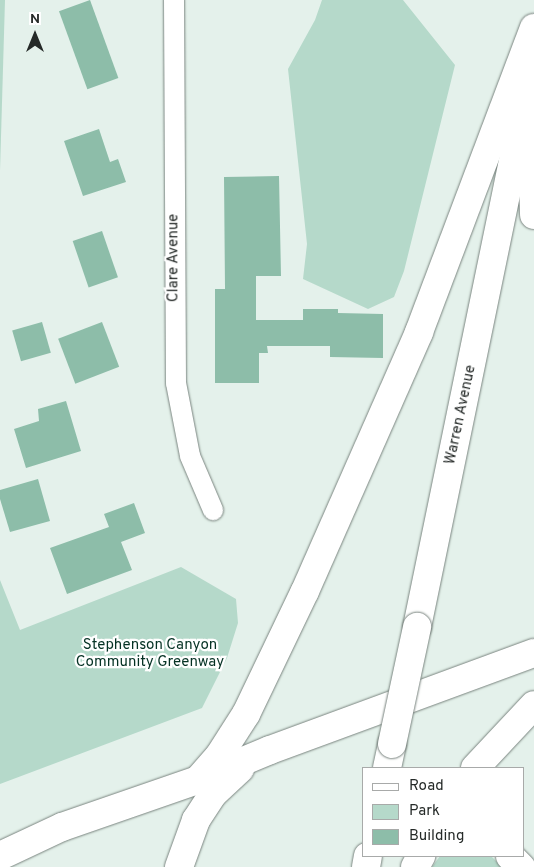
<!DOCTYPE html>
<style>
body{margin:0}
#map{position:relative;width:534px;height:867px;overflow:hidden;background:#e4f1eb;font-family:Overpass,sans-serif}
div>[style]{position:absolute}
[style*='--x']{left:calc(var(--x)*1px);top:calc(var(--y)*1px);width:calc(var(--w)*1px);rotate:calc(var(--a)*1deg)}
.green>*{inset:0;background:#b5d9ca}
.building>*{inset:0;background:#8dbda9;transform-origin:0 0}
.roads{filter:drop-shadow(0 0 1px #79847f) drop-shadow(0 0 1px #79847f)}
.street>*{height:20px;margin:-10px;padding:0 10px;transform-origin:10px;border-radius:10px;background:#fff}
.primary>*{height:28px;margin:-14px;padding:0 14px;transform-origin:14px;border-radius:14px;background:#fff}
.bridges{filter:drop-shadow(0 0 1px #79847f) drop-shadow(0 0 1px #79847f)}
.primary-bridge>*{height:28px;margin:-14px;padding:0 14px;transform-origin:14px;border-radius:14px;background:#fff}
span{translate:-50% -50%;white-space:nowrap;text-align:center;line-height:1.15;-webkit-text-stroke:4.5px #fff;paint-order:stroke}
.street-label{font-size:15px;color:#252a28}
.park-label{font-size:15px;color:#053224}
.legend{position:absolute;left:362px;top:767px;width:162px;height:90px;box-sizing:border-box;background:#fff;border:1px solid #a8aaa9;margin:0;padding:6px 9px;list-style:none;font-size:15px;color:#252a28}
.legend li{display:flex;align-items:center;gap:10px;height:25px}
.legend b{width:25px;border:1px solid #a8aaa9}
.north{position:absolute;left:10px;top:10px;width:50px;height:50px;-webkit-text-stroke:4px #fff;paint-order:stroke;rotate:0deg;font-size:14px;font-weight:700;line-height:20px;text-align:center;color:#252a28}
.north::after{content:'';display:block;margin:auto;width:18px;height:22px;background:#252a28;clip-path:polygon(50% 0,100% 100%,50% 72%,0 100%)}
</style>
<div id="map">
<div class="green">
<i style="clip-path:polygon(0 0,5px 0,0 171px)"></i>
<i style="clip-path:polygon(322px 0,403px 0,455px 65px,404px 271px,394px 297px,368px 309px,303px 279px,307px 244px,288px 69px,315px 20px)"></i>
<i style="clip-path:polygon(181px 567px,236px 599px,238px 623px,227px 658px,202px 708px,0 784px,0 580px,20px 630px)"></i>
<i style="clip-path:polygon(440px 856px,491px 856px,502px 867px,432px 867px)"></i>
</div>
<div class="building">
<i style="left:90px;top:0;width:83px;height:33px;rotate:70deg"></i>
<i style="clip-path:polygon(99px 129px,110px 162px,118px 159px,126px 182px,83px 196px,64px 141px)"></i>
<i style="clip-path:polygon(279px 176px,281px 276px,256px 276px,256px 320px,303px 320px,303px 309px,338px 309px,338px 313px,383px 314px,383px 358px,330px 357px,330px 346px,267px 346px,268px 353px,259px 353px,259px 383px,215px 383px,215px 289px,225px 289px,224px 177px)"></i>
<i style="left:102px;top:231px;width:49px;height:31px;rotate:71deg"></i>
<i style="left:42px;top:322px;width:32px;height:31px;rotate:74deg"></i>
<i style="left:102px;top:322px;width:48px;height:47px;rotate:69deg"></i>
<i style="clip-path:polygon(66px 401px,81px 451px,26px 468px,14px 429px,39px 421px,38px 409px)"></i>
<i style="clip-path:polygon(38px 479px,50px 521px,10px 532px,0 499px,0 490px)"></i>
<i style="clip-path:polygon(134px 503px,145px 533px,121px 542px,132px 570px,67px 594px,50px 548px,109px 527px,104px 514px)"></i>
</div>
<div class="roads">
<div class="street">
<i style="--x:174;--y:0;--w:383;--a:89.7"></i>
<i style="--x:176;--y:383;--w:74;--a:79.1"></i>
<i style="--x:190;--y:456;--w:59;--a:66.9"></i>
</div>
<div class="primary">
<i style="--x:531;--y:127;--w:88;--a:88"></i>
<i style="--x:417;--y:627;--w:566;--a:-78.37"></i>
<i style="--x:387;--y:768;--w:25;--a:-78"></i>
<i style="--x:475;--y:768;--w:86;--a:-46.9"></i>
<i style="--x:198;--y:780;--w:32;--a:-49"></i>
<i style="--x:219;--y:756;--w:50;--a:-57.3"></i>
<i style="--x:246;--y:714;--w:136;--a:-64.4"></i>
<i style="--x:305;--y:591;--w:283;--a:-66.2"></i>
<i style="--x:419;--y:332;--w:325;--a:-69.3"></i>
<i style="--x:0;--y:856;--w:68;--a:-25.1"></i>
<i style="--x:62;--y:827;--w:144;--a:-19.1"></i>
<i style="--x:198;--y:780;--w:78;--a:-22.6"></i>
<i style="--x:270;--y:750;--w:281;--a:-20.2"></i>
<i style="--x:510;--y:856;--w:16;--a:45"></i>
<i style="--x:179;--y:867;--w:50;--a:-70.1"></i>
<i style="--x:196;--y:820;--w:31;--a:-57"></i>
<i style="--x:213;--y:794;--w:37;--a:-43"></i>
<i style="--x:366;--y:867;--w:11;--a:-80"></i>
<i style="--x:415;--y:867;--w:13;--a:-61"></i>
</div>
</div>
<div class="bridges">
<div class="primary-bridge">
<i style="--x:392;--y:744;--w:120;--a:-77.9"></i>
</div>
</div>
<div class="street-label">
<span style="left:174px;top:258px;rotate:-90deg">Clare Avenue</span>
<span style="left:461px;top:415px;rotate:-78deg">Warren Avenue</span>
</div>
<div class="park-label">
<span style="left:150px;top:654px">Stephenson Canyon<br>Community Greenway</span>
</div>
<ul class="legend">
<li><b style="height:6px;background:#fff"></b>Road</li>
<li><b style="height:14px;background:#b5d9ca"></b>Park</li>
<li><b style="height:14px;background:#8dbda9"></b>Building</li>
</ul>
<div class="north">N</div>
</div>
